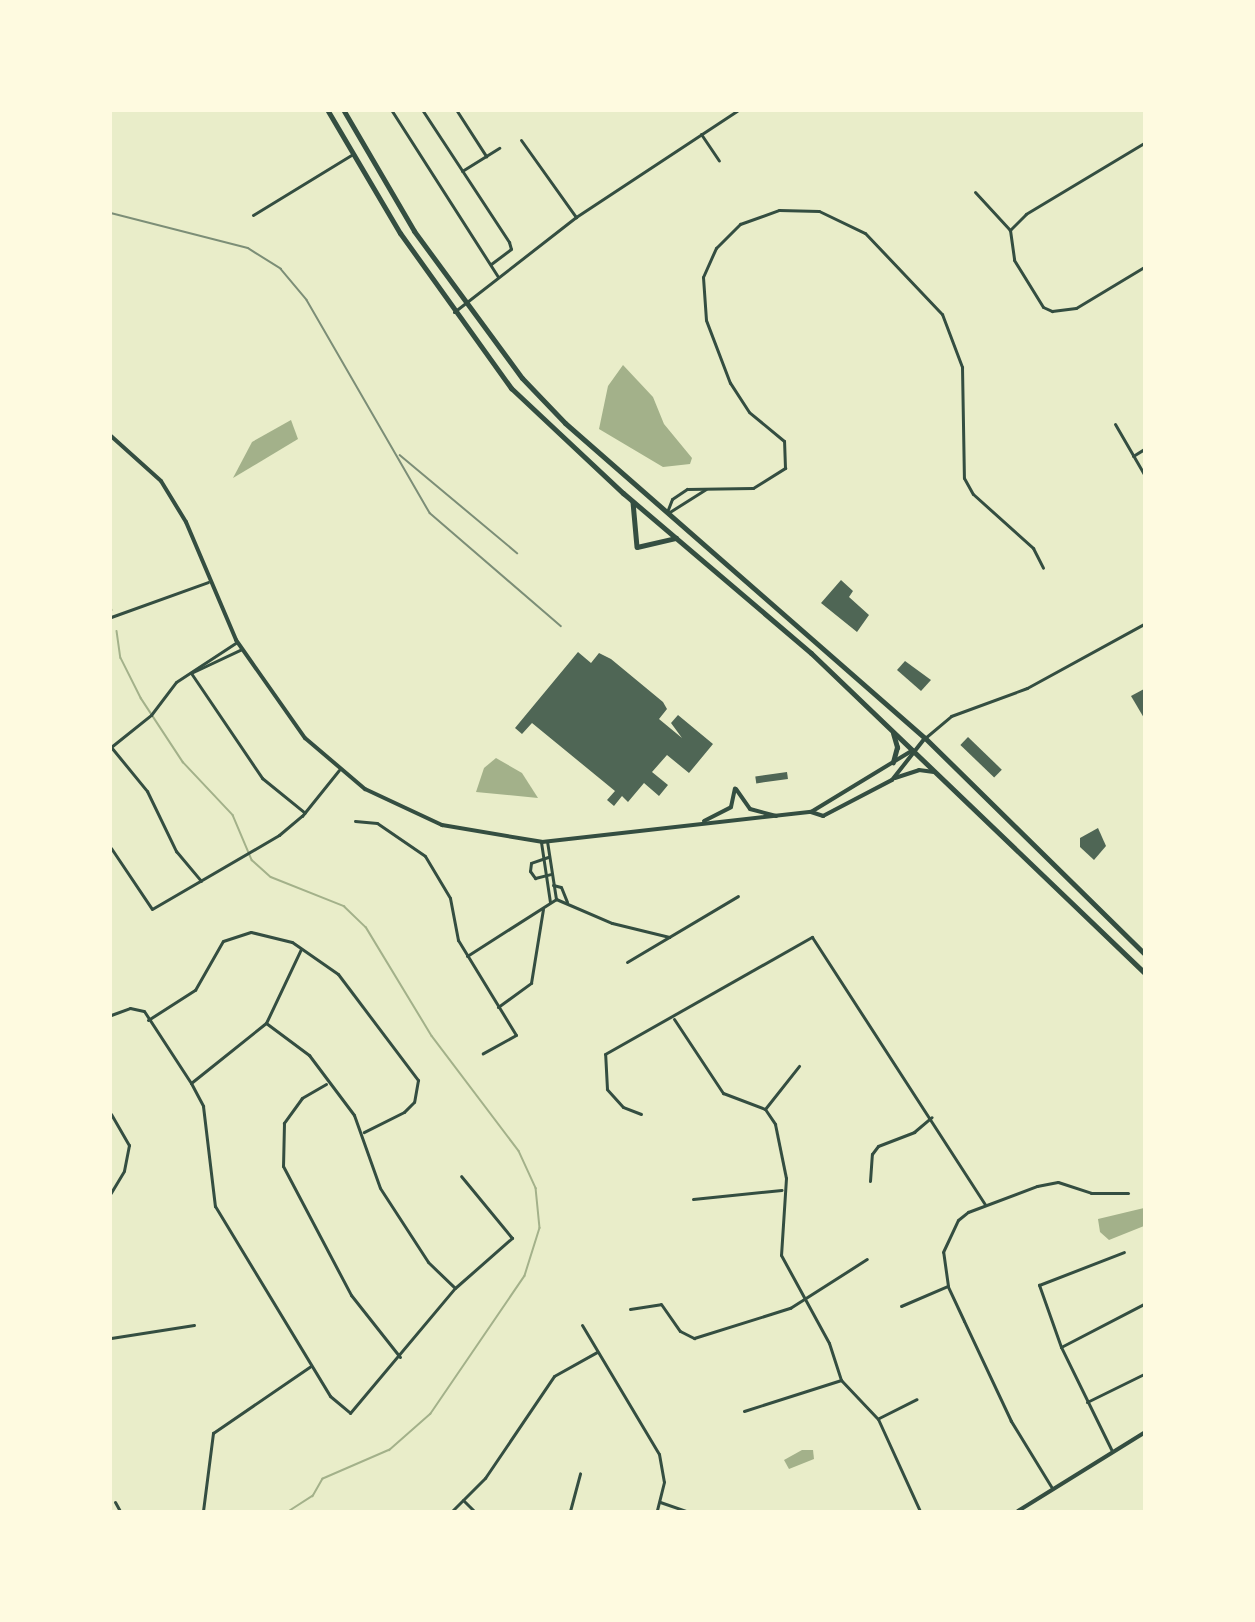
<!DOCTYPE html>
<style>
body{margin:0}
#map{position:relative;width:1255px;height:1622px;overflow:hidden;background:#e9edc9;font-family:"PT Serif",serif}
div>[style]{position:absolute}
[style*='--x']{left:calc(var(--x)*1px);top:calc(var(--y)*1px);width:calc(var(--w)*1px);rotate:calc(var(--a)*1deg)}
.water>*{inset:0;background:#a3b18a}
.stream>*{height:1.5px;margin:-0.75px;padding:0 0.75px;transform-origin:0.75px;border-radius:0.75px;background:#a3b18a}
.building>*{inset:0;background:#4f6655;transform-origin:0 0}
.minor>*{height:3px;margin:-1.5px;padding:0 1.5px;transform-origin:1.5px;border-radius:1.5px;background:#344e41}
.tertiary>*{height:4px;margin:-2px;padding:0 2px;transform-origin:2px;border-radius:2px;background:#344e41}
.primary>*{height:4.5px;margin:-2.25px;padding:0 2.25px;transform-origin:2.25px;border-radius:2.25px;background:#344e41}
.trunk>*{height:5px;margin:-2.5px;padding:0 2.5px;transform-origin:2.5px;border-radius:2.5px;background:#344e41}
.rail>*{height:1.5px;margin:-0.75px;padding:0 0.75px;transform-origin:0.75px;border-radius:0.75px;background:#7c8e77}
span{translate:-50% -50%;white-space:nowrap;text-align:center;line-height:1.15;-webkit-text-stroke:6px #fefae0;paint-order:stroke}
.frame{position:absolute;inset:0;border:112px solid #fefae0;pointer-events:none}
</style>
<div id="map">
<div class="water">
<i style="clip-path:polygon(623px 365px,653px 397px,664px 424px,692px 458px,690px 464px,663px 467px,599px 429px,608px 386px)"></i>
<i style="clip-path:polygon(291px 420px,298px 439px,233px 478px,252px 442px)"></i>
<i style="clip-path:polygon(496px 758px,522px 773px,538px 798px,476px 792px,484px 768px)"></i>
<i style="clip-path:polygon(1144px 1208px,1144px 1226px,1109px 1240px,1100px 1232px,1098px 1219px)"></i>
<i style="clip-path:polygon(802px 1450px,813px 1450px,814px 1459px,789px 1469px,784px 1460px)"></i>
</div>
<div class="stream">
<i style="--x:111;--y:608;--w:2;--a:63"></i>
<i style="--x:117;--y:631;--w:27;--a:82"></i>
<i style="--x:121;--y:658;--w:45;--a:63.4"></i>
<i style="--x:141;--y:698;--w:77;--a:56.7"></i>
<i style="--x:183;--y:762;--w:73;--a:46.7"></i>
<i style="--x:233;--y:815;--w:49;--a:67.1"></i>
<i style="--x:252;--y:860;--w:25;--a:42"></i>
<i style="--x:271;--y:877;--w:79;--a:21.7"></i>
<i style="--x:344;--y:906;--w:30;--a:44"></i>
<i style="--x:366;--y:927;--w:127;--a:58.8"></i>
<i style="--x:432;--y:1036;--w:144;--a:52.9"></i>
<i style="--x:519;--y:1151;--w:41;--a:65.3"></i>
<i style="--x:536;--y:1188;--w:40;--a:84.3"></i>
<i style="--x:540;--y:1228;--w:50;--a:107.4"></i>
<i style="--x:525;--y:1276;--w:167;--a:124.3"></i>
<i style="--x:431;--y:1414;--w:55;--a:138.7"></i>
<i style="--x:390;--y:1450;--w:73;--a:156.6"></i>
<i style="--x:323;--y:1479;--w:20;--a:120"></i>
<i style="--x:313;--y:1496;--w:27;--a:147"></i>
</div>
<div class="building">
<i style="clip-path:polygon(841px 580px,853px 591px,849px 597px,869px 615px,857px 632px,821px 603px)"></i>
<i style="clip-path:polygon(578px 652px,591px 663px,599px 653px,611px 659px,663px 702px,667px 709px,659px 719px,682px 738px,671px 723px,678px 715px,713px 744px,689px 773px,667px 755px,652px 772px,668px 785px,659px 796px,644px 783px,628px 802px,622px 796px,614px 806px,607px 800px,615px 791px,532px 723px,522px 734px,515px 728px)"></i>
<i style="clip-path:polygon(905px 661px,931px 680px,921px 691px,897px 670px)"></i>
<i style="clip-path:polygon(1144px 689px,1144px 718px,1131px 696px)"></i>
<i style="left:968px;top:737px;width:47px;height:11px;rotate:44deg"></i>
<i style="left:787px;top:772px;width:7px;height:32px;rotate:82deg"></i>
<i style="clip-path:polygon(1098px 828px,1106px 846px,1094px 860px,1080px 847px,1080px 838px)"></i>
</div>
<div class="minor">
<i style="--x:392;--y:111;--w:197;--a:57.4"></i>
<i style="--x:423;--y:111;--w:157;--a:56.7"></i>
<i style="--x:509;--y:242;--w:7;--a:74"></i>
<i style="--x:511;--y:249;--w:25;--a:143"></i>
<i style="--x:457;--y:111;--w:54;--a:57.2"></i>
<i style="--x:701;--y:134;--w:32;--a:56"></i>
<i style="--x:521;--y:140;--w:95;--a:54.5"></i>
<i style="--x:1144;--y:143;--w:138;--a:149"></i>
<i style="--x:1026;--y:214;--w:23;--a:135"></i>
<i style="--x:1010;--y:230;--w:30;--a:82"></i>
<i style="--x:1014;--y:260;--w:55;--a:58.3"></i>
<i style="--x:1043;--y:307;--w:10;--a:24"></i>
<i style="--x:1052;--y:311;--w:24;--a:-7"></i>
<i style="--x:1076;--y:308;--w:79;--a:-31.1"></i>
<i style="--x:462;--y:171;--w:44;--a:-31.9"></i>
<i style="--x:975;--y:192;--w:52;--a:47.4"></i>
<i style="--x:253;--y:215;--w:117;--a:-31.4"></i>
<i style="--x:454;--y:312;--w:155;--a:-37.9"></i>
<i style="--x:576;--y:217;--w:193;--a:-33.4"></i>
<i style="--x:1115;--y:424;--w:58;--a:59.9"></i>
<i style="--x:1133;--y:456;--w:13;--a:-32"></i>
<i style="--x:667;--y:512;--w:14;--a:-69"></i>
<i style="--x:672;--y:499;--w:18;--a:-34"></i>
<i style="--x:687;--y:489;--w:66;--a:-0.9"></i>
<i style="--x:753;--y:488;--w:38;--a:-32"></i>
<i style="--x:785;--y:468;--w:27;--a:-92"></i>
<i style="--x:784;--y:441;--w:45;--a:-140.4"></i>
<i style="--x:749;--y:412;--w:35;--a:-123"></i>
<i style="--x:730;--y:383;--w:67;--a:-110.9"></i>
<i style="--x:706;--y:320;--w:43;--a:-94"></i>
<i style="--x:703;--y:277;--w:32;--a:-66"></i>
<i style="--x:716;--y:248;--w:34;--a:-45"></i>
<i style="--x:740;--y:224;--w:41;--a:-19.7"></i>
<i style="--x:779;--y:210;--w:40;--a:1.4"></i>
<i style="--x:819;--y:211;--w:51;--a:25.6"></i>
<i style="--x:865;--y:233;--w:112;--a:46.5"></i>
<i style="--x:942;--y:314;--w:57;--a:69.3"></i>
<i style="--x:962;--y:367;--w:111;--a:89"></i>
<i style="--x:964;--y:478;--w:18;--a:61"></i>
<i style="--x:973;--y:494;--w:81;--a:42"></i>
<i style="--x:1033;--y:548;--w:22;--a:63"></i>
<i style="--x:668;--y:513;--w:45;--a:-32.3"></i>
<i style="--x:111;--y:617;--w:103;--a:-19.8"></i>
<i style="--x:191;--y:673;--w:127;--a:55.9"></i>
<i style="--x:262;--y:778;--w:55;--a:39.1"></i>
<i style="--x:191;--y:673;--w:56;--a:-25.2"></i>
<i style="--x:925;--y:738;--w:34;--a:-40"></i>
<i style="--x:951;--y:716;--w:81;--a:-20.2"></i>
<i style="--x:1027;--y:688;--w:133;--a:-28.7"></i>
<i style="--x:111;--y:747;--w:51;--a:-38.7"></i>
<i style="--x:151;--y:715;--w:41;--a:-52.9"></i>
<i style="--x:176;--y:682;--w:73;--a:-33.3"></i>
<i style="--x:111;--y:747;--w:57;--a:50.7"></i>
<i style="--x:147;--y:791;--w:67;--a:64.2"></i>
<i style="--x:176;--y:851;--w:39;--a:50"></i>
<i style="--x:355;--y:821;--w:22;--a:5"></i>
<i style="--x:377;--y:823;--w:58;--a:34.5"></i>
<i style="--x:425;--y:856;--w:49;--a:59.2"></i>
<i style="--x:450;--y:898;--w:43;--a:79.2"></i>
<i style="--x:458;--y:940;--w:111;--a:58.6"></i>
<i style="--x:516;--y:1035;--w:38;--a:151"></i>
<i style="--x:547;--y:841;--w:59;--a:81.2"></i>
<i style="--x:541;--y:842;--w:61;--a:81.5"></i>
<i style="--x:111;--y:848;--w:73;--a:56.1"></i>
<i style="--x:152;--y:909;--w:147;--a:-30.2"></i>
<i style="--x:279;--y:835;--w:30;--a:-40"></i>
<i style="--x:302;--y:816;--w:59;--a:-51.2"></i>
<i style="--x:548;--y:857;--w:18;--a:161"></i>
<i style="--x:531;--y:863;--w:8;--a:97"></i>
<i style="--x:530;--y:871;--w:9;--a:54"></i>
<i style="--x:535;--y:878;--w:16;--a:-14"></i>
<i style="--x:553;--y:885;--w:8;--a:14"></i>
<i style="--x:561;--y:887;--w:16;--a:68"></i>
<i style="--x:556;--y:899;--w:61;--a:23.2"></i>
<i style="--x:612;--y:923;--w:59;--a:13.8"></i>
<i style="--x:467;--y:956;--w:106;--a:-32.6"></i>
<i style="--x:627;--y:962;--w:129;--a:-30.7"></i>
<i style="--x:498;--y:1007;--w:41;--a:-36"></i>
<i style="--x:531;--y:983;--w:75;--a:-80.8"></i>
<i style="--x:111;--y:1015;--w:20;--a:-20"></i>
<i style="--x:130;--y:1008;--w:14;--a:12"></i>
<i style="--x:144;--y:1011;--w:86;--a:56.9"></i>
<i style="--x:191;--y:1083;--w:26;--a:62"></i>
<i style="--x:203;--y:1106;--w:101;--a:83.2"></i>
<i style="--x:215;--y:1206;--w:222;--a:58.8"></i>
<i style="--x:330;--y:1396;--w:26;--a:40"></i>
<i style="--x:350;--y:1413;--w:163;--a:-50"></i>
<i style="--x:455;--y:1288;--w:76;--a:-41.3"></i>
<i style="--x:512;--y:1238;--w:80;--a:-129.4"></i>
<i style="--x:674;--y:1019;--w:89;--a:56.5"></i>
<i style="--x:723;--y:1093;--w:45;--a:20.9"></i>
<i style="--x:765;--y:1109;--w:18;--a:56"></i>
<i style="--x:775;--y:1124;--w:55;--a:78.5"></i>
<i style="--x:786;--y:1178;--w:77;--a:93.7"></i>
<i style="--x:781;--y:1255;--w:100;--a:61.4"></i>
<i style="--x:829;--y:1343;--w:39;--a:72"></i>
<i style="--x:841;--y:1380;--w:54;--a:46.5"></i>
<i style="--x:878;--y:1419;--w:101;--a:65.5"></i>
<i style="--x:148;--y:1020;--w:56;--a:-32.6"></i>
<i style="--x:195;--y:990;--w:56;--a:-60.3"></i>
<i style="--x:223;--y:941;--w:29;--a:-18"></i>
<i style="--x:251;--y:932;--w:42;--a:13.7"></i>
<i style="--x:292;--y:942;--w:56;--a:34.8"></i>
<i style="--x:338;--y:974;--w:133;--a:53"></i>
<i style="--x:418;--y:1080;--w:22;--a:100"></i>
<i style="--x:414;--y:1102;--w:14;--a:135"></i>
<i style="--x:404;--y:1112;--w:45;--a:153.4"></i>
<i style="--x:266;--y:1023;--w:54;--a:36.7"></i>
<i style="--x:309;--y:1055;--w:75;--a:53.1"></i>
<i style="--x:354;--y:1115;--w:77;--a:70.4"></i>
<i style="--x:380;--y:1188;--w:88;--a:57"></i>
<i style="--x:428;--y:1262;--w:37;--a:44"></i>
<i style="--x:191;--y:1083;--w:96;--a:-38.7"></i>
<i style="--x:266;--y:1023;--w:82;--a:-64.7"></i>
<i style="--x:326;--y:1084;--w:28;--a:150"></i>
<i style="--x:302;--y:1098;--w:31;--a:126"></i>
<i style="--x:284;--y:1123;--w:43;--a:91.3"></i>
<i style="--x:283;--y:1166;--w:146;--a:62.2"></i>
<i style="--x:351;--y:1295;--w:79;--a:51.7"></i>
<i style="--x:765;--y:1109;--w:55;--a:-51.7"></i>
<i style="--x:111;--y:1114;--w:36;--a:60"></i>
<i style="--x:129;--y:1145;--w:26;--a:101"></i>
<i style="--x:124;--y:1171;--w:26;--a:121"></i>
<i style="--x:641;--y:1114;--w:19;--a:-159"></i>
<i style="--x:623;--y:1107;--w:24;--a:-132"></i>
<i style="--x:607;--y:1089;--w:35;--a:-93"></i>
<i style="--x:605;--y:1054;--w:238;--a:-29.5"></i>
<i style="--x:812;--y:937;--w:318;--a:57.1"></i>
<i style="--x:870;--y:1181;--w:27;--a:-86"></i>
<i style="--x:872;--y:1154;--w:10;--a:-53"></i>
<i style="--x:878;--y:1146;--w:39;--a:-21"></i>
<i style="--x:914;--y:1132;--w:23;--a:-40"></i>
<i style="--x:693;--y:1199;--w:89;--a:-5.8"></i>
<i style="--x:901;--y:1306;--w:51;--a:-23.1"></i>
<i style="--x:630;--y:1309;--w:31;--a:-9"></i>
<i style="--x:661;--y:1304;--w:33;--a:55"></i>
<i style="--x:680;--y:1331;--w:16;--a:27"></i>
<i style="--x:694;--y:1338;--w:101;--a:-17.4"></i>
<i style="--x:790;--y:1308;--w:91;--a:-32.5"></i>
<i style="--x:582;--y:1325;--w:150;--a:59.2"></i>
<i style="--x:659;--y:1454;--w:28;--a:80"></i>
<i style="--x:664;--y:1482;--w:30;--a:104"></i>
<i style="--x:111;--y:1338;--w:84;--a:-8.9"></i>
<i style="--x:1061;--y:1347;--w:93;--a:-27.4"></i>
<i style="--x:1087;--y:1402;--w:64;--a:-26.2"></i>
<i style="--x:744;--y:1411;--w:102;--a:-17.7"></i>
<i style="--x:879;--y:1418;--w:42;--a:-26.6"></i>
<i style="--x:1112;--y:1451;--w:116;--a:-116.1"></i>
<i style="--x:1061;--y:1347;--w:66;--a:-109.5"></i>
<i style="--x:1039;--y:1285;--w:91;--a:-21.2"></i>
<i style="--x:1052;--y:1488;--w:79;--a:-121.5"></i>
<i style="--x:1011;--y:1421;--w:110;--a:-115.2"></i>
<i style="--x:964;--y:1321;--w:38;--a:-115"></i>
<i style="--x:948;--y:1286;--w:34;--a:-98"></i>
<i style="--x:943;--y:1252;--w:35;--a:-65"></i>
<i style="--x:958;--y:1220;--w:13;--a:-39"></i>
<i style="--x:968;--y:1212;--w:74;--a:-20.6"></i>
<i style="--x:1037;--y:1186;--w:21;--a:-11"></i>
<i style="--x:1058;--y:1182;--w:35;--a:18"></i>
<i style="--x:1091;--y:1193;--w:37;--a:0"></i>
<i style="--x:463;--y:1500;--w:16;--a:45"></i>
<i style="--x:115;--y:1502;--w:10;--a:61"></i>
<i style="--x:660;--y:1502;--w:28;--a:19"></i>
<i style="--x:203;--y:1511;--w:79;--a:-82.7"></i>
<i style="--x:213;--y:1433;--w:119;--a:-34.4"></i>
<i style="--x:452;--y:1511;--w:47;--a:-45"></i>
<i style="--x:485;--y:1478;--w:123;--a:-55.9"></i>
<i style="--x:554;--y:1376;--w:49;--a:-29.2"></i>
<i style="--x:570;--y:1511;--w:39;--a:-75"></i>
</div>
<div class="tertiary">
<i style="--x:111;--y:436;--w:67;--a:42"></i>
<i style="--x:161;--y:481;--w:48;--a:58.6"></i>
<i style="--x:186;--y:522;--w:128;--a:67"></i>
<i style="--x:236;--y:640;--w:120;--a:54.9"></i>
<i style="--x:305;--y:738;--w:79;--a:40.4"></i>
<i style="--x:365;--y:789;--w:85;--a:25.1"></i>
<i style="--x:442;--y:825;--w:101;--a:9.6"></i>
<i style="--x:542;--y:842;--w:271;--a:-6.4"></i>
<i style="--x:811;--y:812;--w:13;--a:18"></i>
<i style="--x:823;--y:816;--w:78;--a:-27.6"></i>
<i style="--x:892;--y:780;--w:53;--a:-51.8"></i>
<i style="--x:895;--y:778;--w:25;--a:-18"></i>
<i style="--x:919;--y:770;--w:15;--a:8"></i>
<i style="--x:736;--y:789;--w:24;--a:55"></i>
<i style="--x:750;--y:809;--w:27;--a:15"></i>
<i style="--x:811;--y:812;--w:119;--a:-31.3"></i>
<i style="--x:704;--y:821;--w:30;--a:-27"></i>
<i style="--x:731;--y:807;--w:19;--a:-78"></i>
<i style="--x:1018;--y:1511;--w:148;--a:-31.8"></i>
</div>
<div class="primary">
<i style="--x:633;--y:502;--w:45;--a:84.9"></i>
<i style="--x:637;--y:547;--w:40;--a:-13"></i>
</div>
<div class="trunk">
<i style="--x:328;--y:111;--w:142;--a:59.5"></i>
<i style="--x:400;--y:233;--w:191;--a:54.4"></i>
<i style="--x:511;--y:388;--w:154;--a:43.2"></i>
<i style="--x:623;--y:493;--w:247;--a:40.4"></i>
<i style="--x:811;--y:653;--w:461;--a:43.8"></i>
<i style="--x:344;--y:111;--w:139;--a:59.7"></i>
<i style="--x:414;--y:231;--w:182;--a:53.7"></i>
<i style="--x:522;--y:378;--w:62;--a:46.3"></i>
<i style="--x:565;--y:423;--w:478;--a:41.2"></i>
<i style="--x:925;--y:738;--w:307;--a:44.5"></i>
<i style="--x:893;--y:733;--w:15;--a:74"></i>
<i style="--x:897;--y:747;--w:16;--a:105"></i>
</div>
<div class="rail">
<i style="--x:111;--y:213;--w:141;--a:14.3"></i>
<i style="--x:248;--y:248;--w:39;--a:32"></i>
<i style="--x:281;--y:269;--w:40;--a:50"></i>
<i style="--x:307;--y:300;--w:246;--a:60"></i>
<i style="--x:430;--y:513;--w:173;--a:40.8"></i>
<i style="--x:400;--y:455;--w:153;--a:39.9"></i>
</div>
<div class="frame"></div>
</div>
